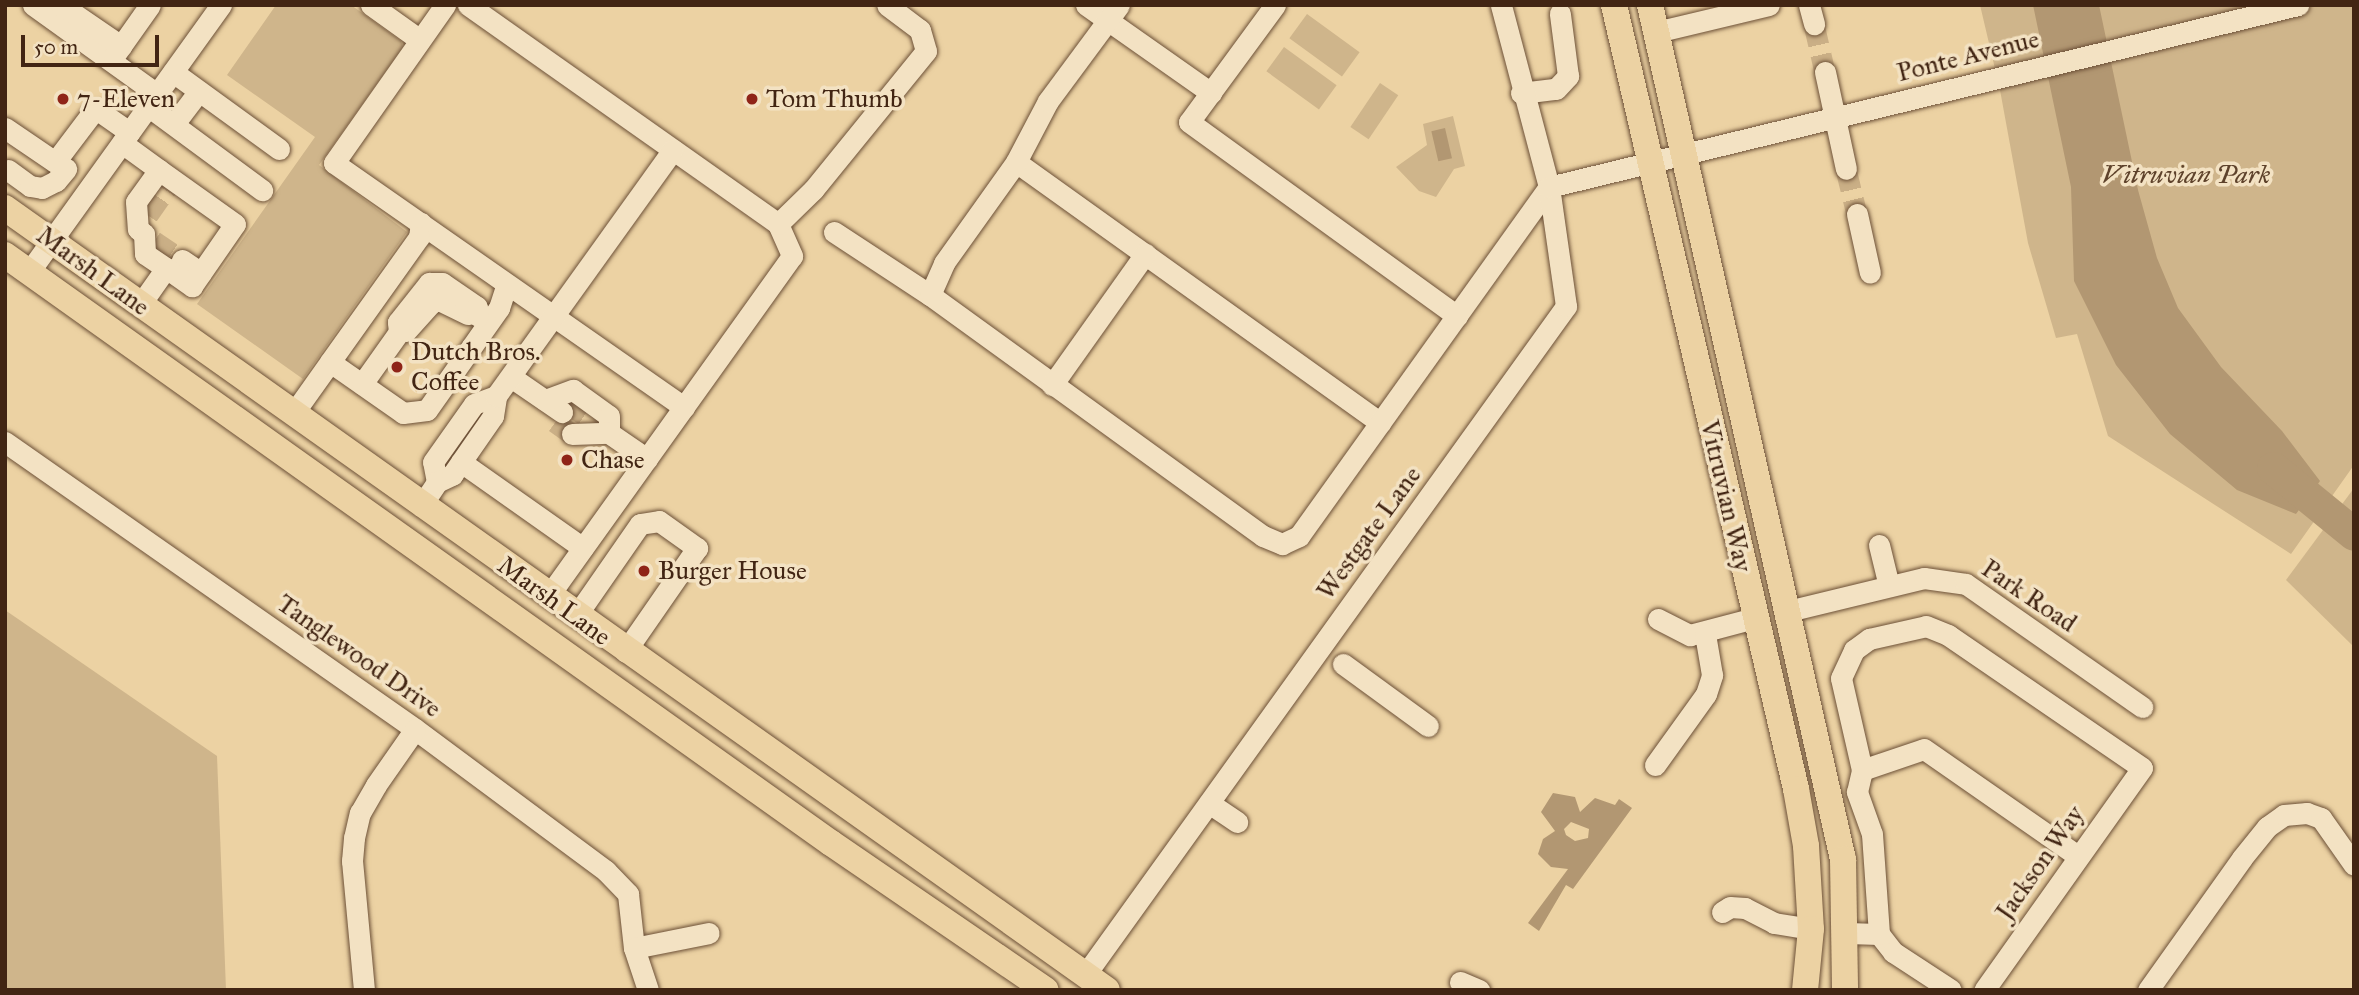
<!DOCTYPE html>
<style>
body{margin:0}
#map{position:relative;width:2359px;height:995px;overflow:hidden;background:#ecd2a3;font-family:"IM FELL Great Primer",serif}
div>[style]{position:absolute}
[style*='--x']{left:calc(var(--x)*1px);top:calc(var(--y)*1px);width:calc(var(--w)*1px);rotate:calc(var(--a)*1deg)}
.green>*{inset:0;background:#cfb58b;transform-origin:0 0}
.water>*{inset:0;background:#b29772;transform-origin:0 0}
.river>*{height:33px;margin:-16.5px;padding:0 16.5px;transform-origin:16.5px;border-radius:16.5px;background:#b29772}
.minor-tunnel>*{height:21px;margin-top:-10.5px;transform-origin:0;background:repeating-linear-gradient(90deg,#caaf86 0 21px,transparent 0 31px)}
.roads{filter:drop-shadow(0 0 2px #6c5037) drop-shadow(0 0 2px #6c5037)}
.minor>*{height:21px;margin:-10.5px;padding:0 10.5px;transform-origin:10.5px;border-radius:10.5px;background:#f3e2c3}
.major>*{height:26px;margin:-13px;padding:0 13px;transform-origin:13px;border-radius:13px;background:#ecd2a3}
.dots>*{width:19px;height:19px;translate:-50% -50%;box-sizing:border-box;border:4px solid #f3e2c3;border-radius:50%}
span{translate:-50% -50%;white-space:nowrap;text-align:center;line-height:1.15;-webkit-text-stroke:7px #f3e2c3;paint-order:stroke}
.street-label{font-size:26px;color:#422513}
.poi-label{font-size:26px;color:#422513}
.left{translate:0 -50%;text-align:left}
.park-label{font-size:26px;color:#5e422b;font-style:italic}
.frame{position:absolute;inset:0;border:7px solid #422513;pointer-events:none}
.scale{position:absolute;left:21px;top:35px;width:138px;height:32px;box-sizing:border-box;border:4px solid #422513;border-top:0;padding-left:9px;font-size:21px;line-height:24px;white-space:nowrap;color:#422513;-webkit-text-stroke:5px #f3e2c3;paint-order:stroke}
</style>
<div id="map">
<div class="green">
<i style="clip-path:polygon(276px 5px,351px 5px,401px 41px,403px 47px,319px 165px,407px 232px,303px 379px,197px 304px,315px 137px,227px 75px)"></i>
<i style="clip-path:polygon(1980px 5px,2354px 5px,2354px 465px,2291px 554px,2108px 436px,2077px 334px,2056px 338px,2028px 243px,2000px 90px)"></i>
<i style="left:1307px;top:14px;width:65px;height:30px;rotate:36deg"></i>
<i style="left:1284px;top:47px;width:65px;height:30px;rotate:36deg"></i>
<i style="left:1380px;top:83px;width:22px;height:53px;rotate:34deg"></i>
<i style="clip-path:polygon(1453px 116px,1465px 166px,1454px 169px,1436px 197px,1419px 191px,1396px 167px,1427px 145px,1423px 124px)"></i>
<i style="clip-path:polygon(2354px 488px,2354px 647px,2286px 580px)"></i>
<i style="clip-path:polygon(5px 610px,217px 756px,226px 990px,5px 990px)"></i>
</div>
<div class="water">
<i style="clip-path:polygon(2033px 5px,2099px 5px,2138px 190px,2157px 258px,2178px 308px,2221px 367px,2282px 431px,2320px 481px,2296px 514px,2237px 490px,2170px 434px,2116px 365px,2074px 281px,2071px 187px)"></i>
<i style="left:1445px;top:128px;width:31px;height:14px;rotate:77deg"></i>
<i style="clip-path:polygon(evenodd,1553px 793px,1575px 797px,1580px 812px,1595px 798px,1615px 805px,1619px 799px,1632px 808px,1573px 889px,1566px 885px,1539px 931px,1528px 923px,1568px 869px,1551px 867px,1538px 854px,1543px 839px,1555px 831px,1541px 812px,1553px 793px,1571px 822px,1589px 829px,1588px 838px,1575px 841px,1566px 835px,1564px 829px,1571px 822px)"></i>
</div>
<div class="river">
<i style="--x:2273;--y:468;--w:104;--a:39.2"></i>
</div>
<div class="minor-tunnel">
<i style="--x:1814;--y:24;--w:49;--a:77.1"></i>
<i style="--x:1846;--y:169;--w:46;--a:76.3"></i>
<i style="--x:148;--y:215;--w:35;--a:-55"></i>
<i style="--x:154;--y:241;--w:34;--a:34"></i>
<i style="--x:567;--y:403;--w:22;--a:34"></i>
<i style="--x:555;--y:422;--w:21;--a:35"></i>
</div>
<div class="roads">
<div class="minor">
<i style="--x:33;--y:5;--w:153;--a:35.7"></i>
<i style="--x:61;--y:5;--w:73;--a:34.3"></i>
<i style="--x:371;--y:5;--w:60;--a:35.5"></i>
<i style="--x:445;--y:5;--w:193;--a:125.1"></i>
<i style="--x:334;--y:163;--w:427;--a:34.9"></i>
<i style="--x:468;--y:5;--w:380;--a:35.2"></i>
<i style="--x:778;--y:224;--w:35;--a:66"></i>
<i style="--x:792;--y:256;--w:419;--a:125.6"></i>
<i style="--x:1086;--y:5;--w:153;--a:35.1"></i>
<i style="--x:1275;--y:5;--w:145;--a:126.3"></i>
<i style="--x:1189;--y:122;--w:331;--a:35.9"></i>
<i style="--x:1809;--y:5;--w:20;--a:75"></i>
<i style="--x:1656;--y:32;--w:116;--a:-13.4"></i>
<i style="--x:114;--y:56;--w:62;--a:-54.8"></i>
<i style="--x:173;--y:72;--w:131;--a:36"></i>
<i style="--x:1825;--y:72;--w:99;--a:77.8"></i>
<i style="--x:1521;--y:93;--w:35;--a:-7"></i>
<i style="--x:1556;--y:89;--w:18;--a:-47"></i>
<i style="--x:1568;--y:76;--w:63;--a:-97.4"></i>
<i style="--x:148;--y:106;--w:142;--a:36.4"></i>
<i style="--x:174;--y:124;--w:41;--a:-52.9"></i>
<i style="--x:5;--y:128;--w:60;--a:34.2"></i>
<i style="--x:55;--y:162;--w:61;--a:-52.9"></i>
<i style="--x:92;--y:113;--w:7;--a:-16"></i>
<i style="--x:99;--y:111;--w:37;--a:35"></i>
<i style="--x:122;--y:143;--w:46;--a:36.1"></i>
<i style="--x:159;--y:170;--w:39;--a:126"></i>
<i style="--x:136;--y:202;--w:27;--a:86"></i>
<i style="--x:138;--y:229;--w:8;--a:40"></i>
<i style="--x:144;--y:234;--w:20;--a:87"></i>
<i style="--x:145;--y:254;--w:25;--a:34"></i>
<i style="--x:1016;--y:162;--w:448;--a:35.6"></i>
<i style="--x:8;--y:170;--w:27;--a:36"></i>
<i style="--x:30;--y:186;--w:12;--a:9"></i>
<i style="--x:42;--y:188;--w:16;--a:-27"></i>
<i style="--x:56;--y:181;--w:16;--a:-50"></i>
<i style="--x:1857;--y:214;--w:60;--a:77.6"></i>
<i style="--x:421;--y:223;--w:14;--a:98"></i>
<i style="--x:419;--y:237;--w:153;--a:125.5"></i>
<i style="--x:330;--y:362;--w:89;--a:34.9"></i>
<i style="--x:403;--y:413;--w:24;--a:-7"></i>
<i style="--x:427;--y:410;--w:125;--a:-54.8"></i>
<i style="--x:499;--y:308;--w:25;--a:-72"></i>
<i style="--x:778;--y:224;--w:49;--a:-44.2"></i>
<i style="--x:813;--y:190;--w:179;--a:-50.9"></i>
<i style="--x:926;--y:51;--w:22;--a:-106"></i>
<i style="--x:920;--y:30;--w:41;--a:-142.9"></i>
<i style="--x:834;--y:232;--w:115;--a:33.3"></i>
<i style="--x:930;--y:295;--w:411;--a:35.9"></i>
<i style="--x:1263;--y:536;--w:21;--a:23"></i>
<i style="--x:1282;--y:544;--w:19;--a:-25"></i>
<i style="--x:1299;--y:536;--w:429;--a:-54.4"></i>
<i style="--x:1549;--y:187;--w:188;--a:-104.8"></i>
<i style="--x:182;--y:260;--w:23;--a:34"></i>
<i style="--x:29;--y:272;--w:329;--a:-54.3"></i>
<i style="--x:930;--y:295;--w:35;--a:-66"></i>
<i style="--x:944;--y:263;--w:124;--a:-54.5"></i>
<i style="--x:1016;--y:162;--w:69;--a:-62.3"></i>
<i style="--x:1048;--y:101;--w:119;--a:-53.5"></i>
<i style="--x:140;--y:305;--w:45;--a:-54.9"></i>
<i style="--x:166;--y:268;--w:32;--a:35"></i>
<i style="--x:192;--y:286;--w:75;--a:-55.3"></i>
<i style="--x:235;--y:224;--w:93;--a:-144.6"></i>
<i style="--x:406;--y:331;--w:38;--a:-48"></i>
<i style="--x:431;--y:303;--w:9;--a:-21"></i>
<i style="--x:439;--y:300;--w:32;--a:26"></i>
<i style="--x:511;--y:377;--w:62;--a:34.5"></i>
<i style="--x:362;--y:384;--w:64;--a:-54.6"></i>
<i style="--x:399;--y:332;--w:10;--a:-96"></i>
<i style="--x:398;--y:322;--w:50;--a:-51.5"></i>
<i style="--x:429;--y:283;--w:13;--a:0"></i>
<i style="--x:442;--y:283;--w:42;--a:34.4"></i>
<i style="--x:477;--y:307;--w:9;--a:84"></i>
<i style="--x:1052;--y:385;--w:161;--a:-54.6"></i>
<i style="--x:545;--y:400;--w:30;--a:-20"></i>
<i style="--x:573;--y:390;--w:44;--a:35.8"></i>
<i style="--x:609;--y:416;--w:17;--a:90"></i>
<i style="--x:609;--y:433;--w:46;--a:34.4"></i>
<i style="--x:293;--y:414;--w:64;--a:-54.6"></i>
<i style="--x:572;--y:434;--w:37;--a:-2"></i>
<i style="--x:5;--y:442;--w:500;--a:34.99"></i>
<i style="--x:415;--y:729;--w:238;--a:36.6"></i>
<i style="--x:606;--y:871;--w:32;--a:46"></i>
<i style="--x:628;--y:894;--w:54;--a:83.7"></i>
<i style="--x:634;--y:948;--w:44;--a:71.6"></i>
<i style="--x:461;--y:462;--w:149;--a:35.2"></i>
<i style="--x:437;--y:482;--w:20;--a:-101"></i>
<i style="--x:433;--y:462;--w:71;--a:-54.7"></i>
<i style="--x:474;--y:404;--w:23;--a:-20"></i>
<i style="--x:421;--y:506;--w:29;--a:-56"></i>
<i style="--x:437;--y:482;--w:17;--a:-25"></i>
<i style="--x:452;--y:475;--w:16;--a:-55"></i>
<i style="--x:461;--y:462;--w:56;--a:-55.2"></i>
<i style="--x:493;--y:416;--w:20;--a:-81"></i>
<i style="--x:496;--y:396;--w:303;--a:-54.3"></i>
<i style="--x:1879;--y:545;--w:42;--a:76.3"></i>
<i style="--x:1788;--y:611;--w:140;--a:-13.6"></i>
<i style="--x:1924;--y:578;--w:42;--a:8.1"></i>
<i style="--x:1966;--y:584;--w:215;--a:34.9"></i>
<i style="--x:576;--y:616;--w:112;--a:-55.2"></i>
<i style="--x:640;--y:524;--w:19;--a:-9"></i>
<i style="--x:659;--y:521;--w:47;--a:35.4"></i>
<i style="--x:697;--y:548;--w:126;--a:124.7"></i>
<i style="--x:1658;--y:619;--w:36;--a:27"></i>
<i style="--x:1690;--y:635;--w:66;--a:-14.9"></i>
<i style="--x:1343;--y:664;--w:105;--a:36.1"></i>
<i style="--x:1655;--y:765;--w:87;--a:-54.3"></i>
<i style="--x:1706;--y:694;--w:20;--a:-72"></i>
<i style="--x:1712;--y:675;--w:42;--a:-99.7"></i>
<i style="--x:1862;--y:770;--w:65;--a:-18.7"></i>
<i style="--x:1924;--y:749;--w:188;--a:34.8"></i>
<i style="--x:1209;--y:803;--w:34;--a:34"></i>
<i style="--x:1722;--y:912;--w:9;--a:-32"></i>
<i style="--x:1730;--y:907;--w:15;--a:4"></i>
<i style="--x:1745;--y:908;--w:33;--a:27"></i>
<i style="--x:1774;--y:923;--w:37;--a:9"></i>
<i style="--x:1847;--y:933;--w:32;--a:2"></i>
<i style="--x:1879;--y:934;--w:23;--a:52"></i>
<i style="--x:1893;--y:952;--w:69;--a:33.2"></i>
<i style="--x:1879;--y:934;--w:100;--a:-94"></i>
<i style="--x:1872;--y:834;--w:45;--a:-109.7"></i>
<i style="--x:1857;--y:792;--w:23;--a:-77"></i>
<i style="--x:1862;--y:770;--w:94;--a:-102.9"></i>
<i style="--x:1841;--y:678;--w:31;--a:-65"></i>
<i style="--x:1854;--y:650;--w:19;--a:-36"></i>
<i style="--x:1869;--y:639;--w:58;--a:-12.8"></i>
<i style="--x:1926;--y:626;--w:24;--a:22"></i>
<i style="--x:1948;--y:635;--w:235;--a:34.4"></i>
<i style="--x:2142;--y:768;--w:272;--a:125.4"></i>
<i style="--x:634;--y:948;--w:76;--a:-11.3"></i>
<i style="--x:1085;--y:975;--w:824;--a:-54.28"></i>
<i style="--x:1566;--y:306;--w:120;--a:-98.1"></i>
<i style="--x:1549;--y:187;--w:771;--a:-13.66"></i>
<i style="--x:1460;--y:982;--w:21;--a:23"></i>
<i style="--x:364;--y:990;--w:130;--a:-95.3"></i>
<i style="--x:352;--y:861;--w:23;--a:-85"></i>
<i style="--x:354;--y:838;--w:26;--a:-77"></i>
<i style="--x:360;--y:813;--w:32;--a:-60"></i>
<i style="--x:376;--y:785;--w:68;--a:-55.1"></i>
<i style="--x:2148;--y:990;--w:162;--a:-54.5"></i>
<i style="--x:2242;--y:858;--w:40;--a:-51"></i>
<i style="--x:2267;--y:827;--w:21;--a:-35"></i>
<i style="--x:2284;--y:815;--w:23;--a:-5"></i>
<i style="--x:2307;--y:813;--w:15;--a:20"></i>
<i style="--x:2321;--y:818;--w:57;--a:54.9"></i>
</div>
<div class="major">
<i style="--x:1614;--y:5;--w:805;--a:76.93"></i>
<i style="--x:1796;--y:789;--w:58;--a:80"></i>
<i style="--x:1806;--y:846;--w:83;--a:86.6"></i>
<i style="--x:1811;--y:929;--w:61;--a:95.6"></i>
<i style="--x:1650;--y:5;--w:876;--a:77.27"></i>
<i style="--x:1843;--y:859;--w:131;--a:89.1"></i>
<i style="--x:5;--y:208;--w:1351;--a:35.36"></i>
<i style="--x:5;--y:255;--w:1014;--a:35.45"></i>
<i style="--x:831;--y:843;--w:260;--a:34.4"></i>
</div>
</div>
<div class="dots">
<i style="left:63px;top:99px;background:#8f2418"></i>
<i style="left:752px;top:99px;background:#8f2418"></i>
<i style="left:397px;top:367px;background:#8f2418"></i>
<i style="left:567px;top:460px;background:#8f2418"></i>
<i style="left:644px;top:571px;background:#8f2418"></i>
</div>
<div class="street-label">
<span style="left:1968px;top:56px;rotate:-14deg">Ponte Avenue</span>
<span style="left:93px;top:271px;rotate:36deg">Marsh Lane</span>
<span style="left:1726px;top:496px;rotate:77deg">Vitruvian Way</span>
<span style="left:1369px;top:533px;rotate:-54deg">Westgate Lane</span>
<span style="left:2029px;top:596px;rotate:34deg">Park Road</span>
<span style="left:554px;top:601px;rotate:36deg">Marsh Lane</span>
<span style="left:359px;top:656px;rotate:35deg">Tanglewood Drive</span>
<span style="left:2040px;top:863px;rotate:-55deg">Jackson Way</span>
</div>
<div class="poi-label">
<span class="left" style="left:77px;top:99px">7-Eleven</span>
<span class="left" style="left:766px;top:99px">Tom Thumb</span>
<span class="left" style="left:411px;top:367px">Dutch Bros.<br>Coffee</span>
<span class="left" style="left:581px;top:460px">Chase</span>
<span class="left" style="left:658px;top:571px">Burger House</span>
</div>
<div class="park-label">
<span style="left:2186px;top:175px">Vitruvian Park</span>
</div>
<div class="frame"></div>
<div class="scale">50 m</div>
</div>
